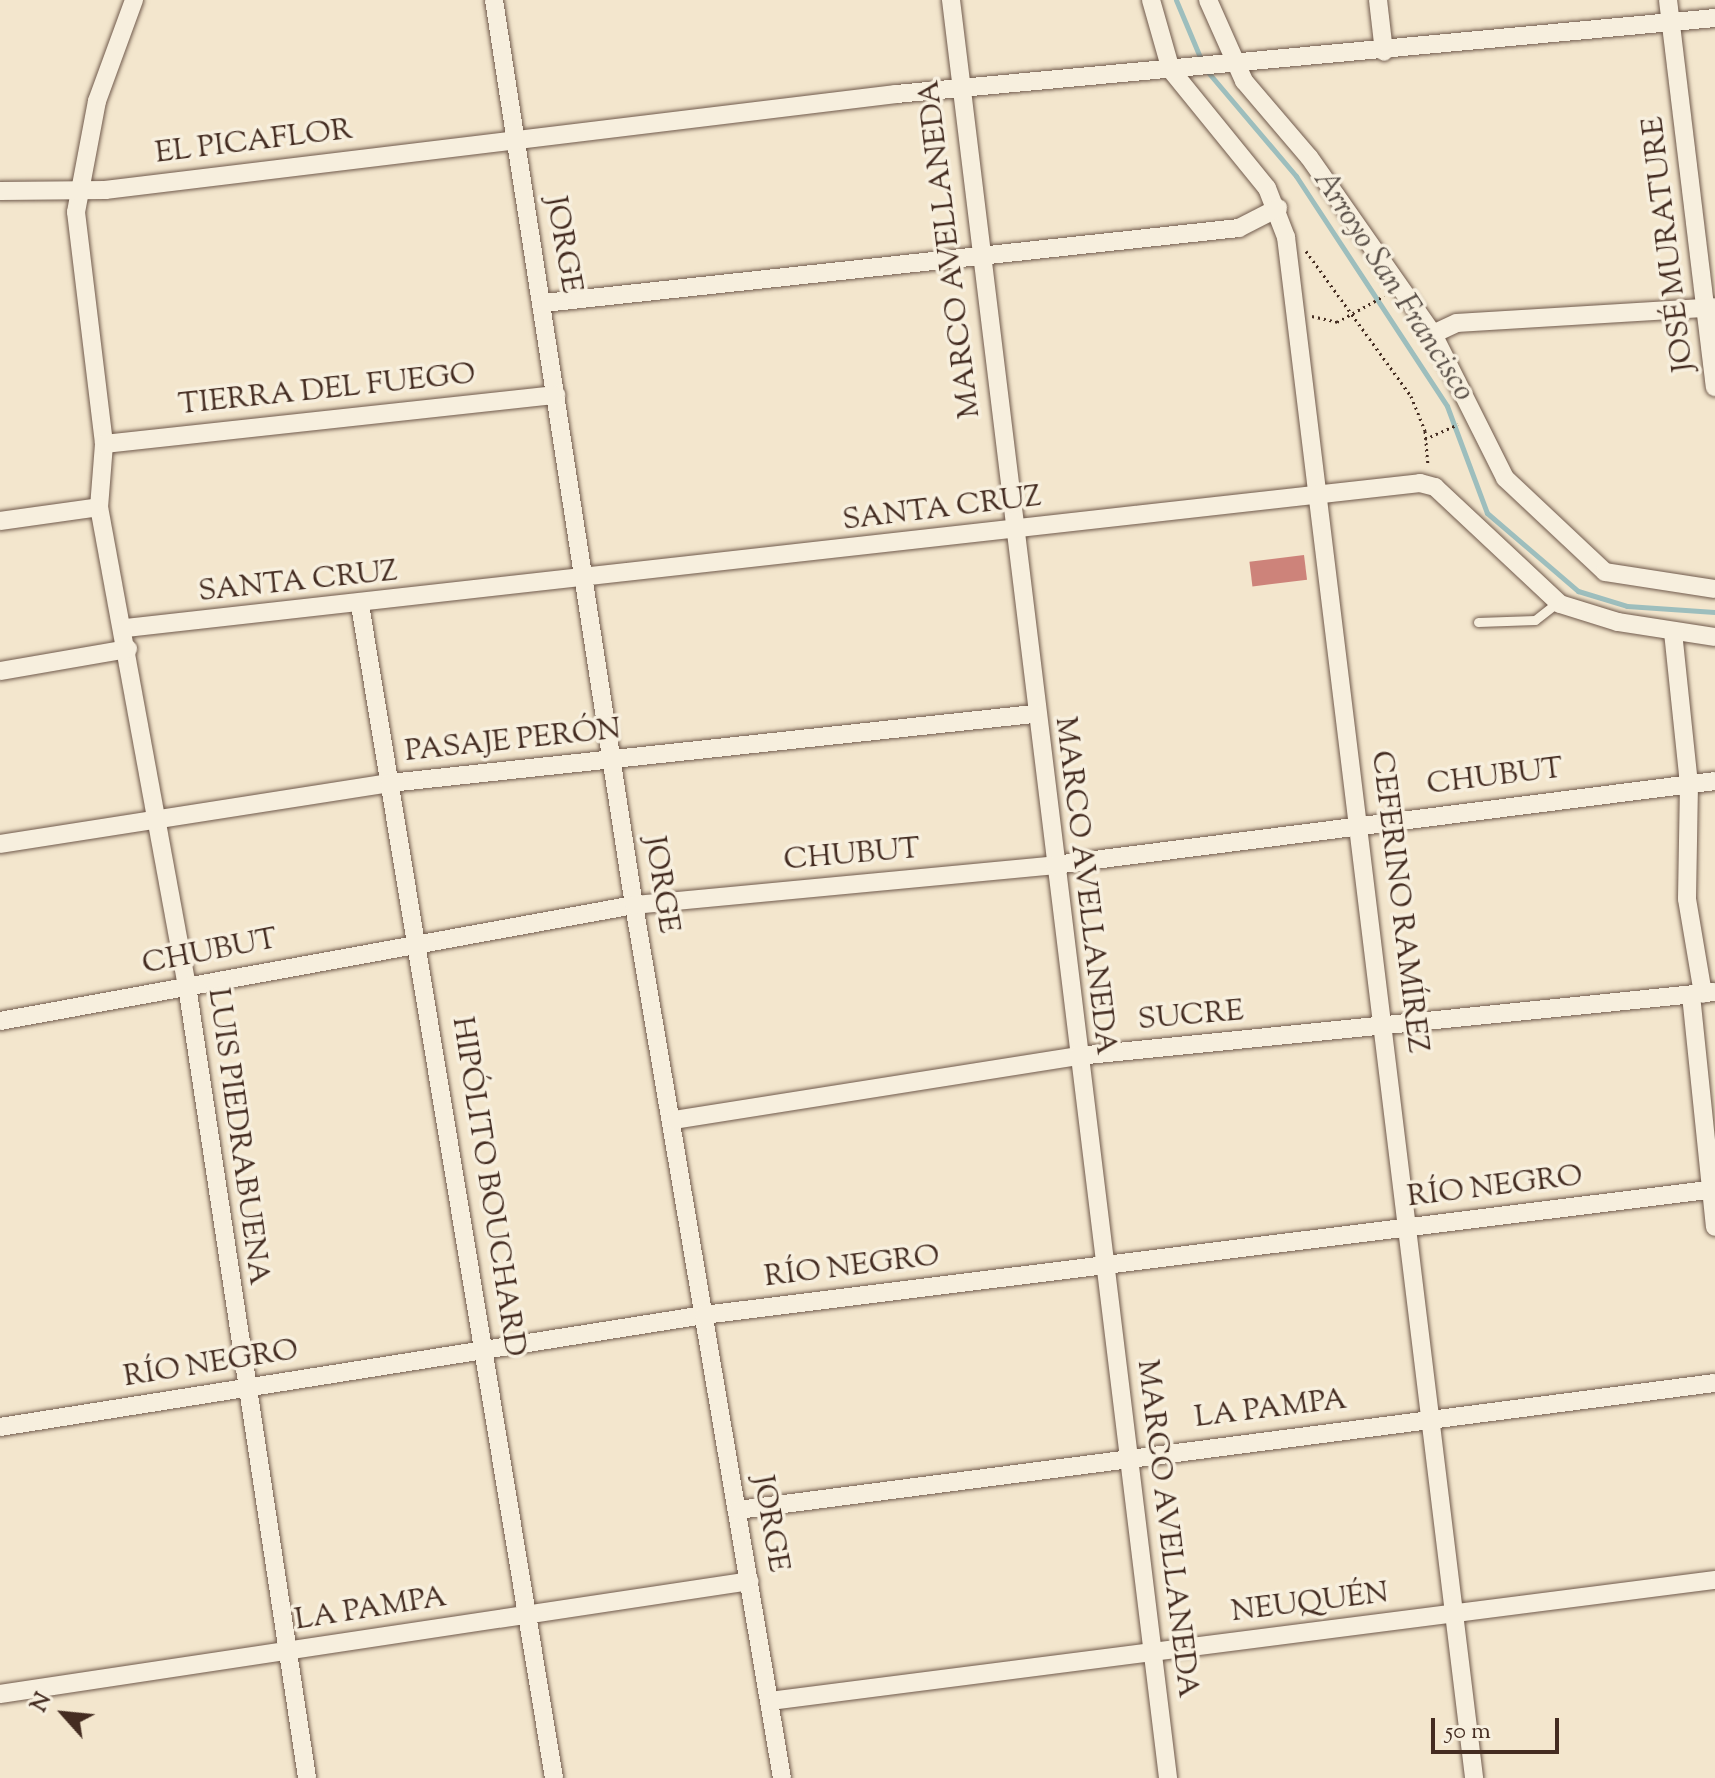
<!DOCTYPE html>
<meta charset="utf-8">
<style>
body{margin:0}
#map{position:relative;width:1715px;height:1778px;overflow:hidden;background:#f3e6cd;font-family:"Sorts Mill Goudy",serif}
div>[style]{position:absolute}
[style*='--x']{left:calc(var(--x)*1px);top:calc(var(--y)*1px);width:calc(var(--w)*1px);rotate:calc(var(--a)*1deg)}
.stream>*{height:5px;margin:-2.5px;padding:0 2.5px;transform-origin:2.5px;border-radius:2.5px;background:#9dbebd}
.building>*{inset:0;background:#cd837a;transform-origin:0 0}
.path>*{height:3px;margin-top:-1.5px;transform-origin:0;background:repeating-linear-gradient(90deg,#442c21 0 2px,transparent 0 6px)}
.roads{filter:drop-shadow(0 0 2px #705a4c) drop-shadow(0 0 2px #705a4c)}
.service>*{height:9px;margin:-4.5px;padding:0 4.5px;transform-origin:4.5px;border-radius:4.5px;background:#f7efde}
.minor>*{height:18px;margin:-9px;padding:0 9px;transform-origin:9px;border-radius:9px;background:#f7efde}
span{translate:-50% -50%;white-space:nowrap;text-align:center;line-height:1.15;-webkit-text-stroke:7px #f7efde;paint-order:stroke}
.street-label{font-size:30px;color:#442c21}
.water-label{font-size:32px;color:#5a5048;font-style:italic}
.north{position:absolute;left:24px;top:1674px;width:80px;height:80px;-webkit-text-stroke:6px #f7efde;paint-order:stroke;rotate:297deg;font-size:22px;font-weight:700;line-height:32px;text-align:center;color:#442c21}
.north::after{content:'';display:block;margin:auto;width:28px;height:36px;background:#442c21;clip-path:polygon(50% 0,100% 100%,50% 72%,0 100%)}
.scale{position:absolute;left:1431px;top:1718px;width:128px;height:36px;box-sizing:border-box;border:4px solid #442c21;border-top:0;padding-left:10px;font-size:24px;line-height:28px;white-space:nowrap;color:#442c21;-webkit-text-stroke:6px #f7efde;paint-order:stroke}
</style>
<div id="map">
<div class="stream">
<i style="--x:1176;--y:0;--w:67;--a:67.2"></i>
<i style="--x:1207;--y:71;--w:138;--a:49.7"></i>
<i style="--x:1296;--y:176;--w:275;--a:56.7"></i>
<i style="--x:1447;--y:406;--w:114;--a:69.5"></i>
<i style="--x:1487;--y:513;--w:120;--a:40.6"></i>
<i style="--x:1578;--y:591;--w:51;--a:17"></i>
<i style="--x:1627;--y:606;--w:88;--a:3.9"></i>
</div>
<div class="building">
<i style="left:1304px;top:555px;width:25px;height:55px;rotate:83deg"></i>
</div>
<div class="path">
<i style="--x:1306;--y:251;--w:179;--a:54.1"></i>
<i style="--x:1411;--y:396;--w:38;--a:68"></i>
<i style="--x:1425;--y:431;--w:35;--a:85"></i>
<i style="--x:1312;--y:316;--w:26;--a:13"></i>
<i style="--x:1337;--y:322;--w:54;--a:-29"></i>
<i style="--x:1425;--y:439;--w:36;--a:-24"></i>
</div>
<div class="roads">
<div class="service">
<i style="--x:1478;--y:622;--w:57;--a:-2"></i>
<i style="--x:1535;--y:620;--w:29;--a:-38"></i>
</div>
<div class="minor">
<i style="--x:134;--y:0;--w:108;--a:110.1"></i>
<i style="--x:97;--y:101;--w:113;--a:100.7"></i>
<i style="--x:76;--y:212;--w:234;--a:83.1"></i>
<i style="--x:104;--y:444;--w:63;--a:94.5"></i>
<i style="--x:99;--y:507;--w:487;--a:79.6"></i>
<i style="--x:187;--y:986;--w:801;--a:81.38"></i>
<i style="--x:494;--y:0;--w:916;--a:81.21"></i>
<i style="--x:634;--y:905;--w:885;--a:80.38"></i>
<i style="--x:951;--y:0;--w:1791;--a:83.04"></i>
<i style="--x:1151;--y:0;--w:73;--a:74.1"></i>
<i style="--x:1171;--y:70;--w:152;--a:50.9"></i>
<i style="--x:1267;--y:188;--w:53;--a:68.8"></i>
<i style="--x:1286;--y:237;--w:1552;--a:83.04"></i>
<i style="--x:1208;--y:0;--w:89;--a:66"></i>
<i style="--x:1244;--y:81;--w:100;--a:49.5"></i>
<i style="--x:1309;--y:157;--w:216;--a:55"></i>
<i style="--x:1433;--y:334;--w:161;--a:63.4"></i>
<i style="--x:1505;--y:478;--w:137;--a:43.2"></i>
<i style="--x:1605;--y:572;--w:111;--a:8.8"></i>
<i style="--x:1378;--y:0;--w:52;--a:83.4"></i>
<i style="--x:1668;--y:0;--w:390;--a:83.1"></i>
<i style="--x:0;--y:191;--w:105;--a:-0.5"></i>
<i style="--x:105;--y:190;--w:797;--a:-6.92"></i>
<i style="--x:896;--y:94;--w:823;--a:-5.3"></i>
<i style="--x:544;--y:303;--w:699;--a:-6.16"></i>
<i style="--x:1239;--y:228;--w:44;--a:-27.1"></i>
<i style="--x:1433;--y:334;--w:26;--a:-25"></i>
<i style="--x:1457;--y:323;--w:258;--a:-3.5"></i>
<i style="--x:104;--y:444;--w:455;--a:-6.2"></i>
<i style="--x:0;--y:521;--w:100;--a:-8"></i>
<i style="--x:360;--y:605;--w:1189;--a:80.61"></i>
<i style="--x:126;--y:628;--w:1302;--a:-6.39"></i>
<i style="--x:1420;--y:483;--w:16;--a:15"></i>
<i style="--x:1435;--y:487;--w:171;--a:43.1"></i>
<i style="--x:1560;--y:604;--w:61;--a:17.2"></i>
<i style="--x:1618;--y:622;--w:98;--a:8.8"></i>
<i style="--x:1673;--y:632;--w:153;--a:84"></i>
<i style="--x:1689;--y:784;--w:115;--a:91"></i>
<i style="--x:1687;--y:899;--w:96;--a:80.4"></i>
<i style="--x:0;--y:671;--w:130;--a:-9.8"></i>
<i style="--x:0;--y:844;--w:395;--a:-8.9"></i>
<i style="--x:390;--y:783;--w:648;--a:-6.12"></i>
<i style="--x:1691;--y:995;--w:233;--a:84.1"></i>
<i style="--x:0;--y:1021;--w:645;--a:-10.37"></i>
<i style="--x:634;--y:905;--w:423;--a:-5.4"></i>
<i style="--x:1055;--y:865;--w:665;--a:-7.25"></i>
<i style="--x:674;--y:1120;--w:409;--a:-9"></i>
<i style="--x:1078;--y:1056;--w:640;--a:-5.74"></i>
<i style="--x:0;--y:1427;--w:713;--a:-9.04"></i>
<i style="--x:704;--y:1315;--w:1019;--a:-7.1"></i>
<i style="--x:738;--y:1510;--w:985;--a:-7.41"></i>
<i style="--x:0;--y:1694;--w:758;--a:-8.57"></i>
<i style="--x:770;--y:1701;--w:953;--a:-7.3"></i>
</div>
</div>
<div class="street-label">
<span style="left:254px;top:143px;rotate:-7deg">EL PICAFLOR</span>
<span style="left:1670px;top:244px;rotate:-97deg">JOSÉ MURATURE</span>
<span style="left:562px;top:245px;rotate:80deg">JORGE</span>
<span style="left:951px;top:249px;rotate:-97deg">MARCO AVELLANEDA</span>
<span style="left:327px;top:391px;rotate:-6deg">TIERRA DEL FUEGO</span>
<span style="left:942px;top:510px;rotate:-7deg">SANTA CRUZ</span>
<span style="left:298px;top:583px;rotate:-6deg">SANTA CRUZ</span>
<span style="left:513px;top:742px;rotate:-6deg">PASAJE PERÓN</span>
<span style="left:1495px;top:778px;rotate:-7deg">CHUBUT</span>
<span style="left:852px;top:856px;rotate:-5deg">CHUBUT</span>
<span style="left:660px;top:885px;rotate:81deg">JORGE</span>
<span style="left:1084px;top:886px;rotate:83deg">MARCO AVELLANEDA</span>
<span style="left:1398px;top:902px;rotate:83deg">CEFERINO RAMÍREZ</span>
<span style="left:210px;top:953px;rotate:-11deg">CHUBUT</span>
<span style="left:1191px;top:1017px;rotate:-5deg">SUCRE</span>
<span style="left:237px;top:1137px;rotate:82deg">LUIS PIEDRABUENA</span>
<span style="left:487px;top:1187px;rotate:81deg">HIPÓLITO BOUCHARD</span>
<span style="left:1495px;top:1188px;rotate:-7deg">RÍO NEGRO</span>
<span style="left:852px;top:1268px;rotate:-7deg">RÍO NEGRO</span>
<span style="left:211px;top:1365px;rotate:-9deg">RÍO NEGRO</span>
<span style="left:1271px;top:1410px;rotate:-7deg">LA PAMPA</span>
<span style="left:769px;top:1524px;rotate:80deg">JORGE</span>
<span style="left:1166px;top:1529px;rotate:83deg">MARCO AVELLANEDA</span>
<span style="left:1310px;top:1604px;rotate:-7deg">NEUQUÉN</span>
<span style="left:371px;top:1610px;rotate:-9deg">LA PAMPA</span>
</div>
<div class="water-label">
<span style="left:1393px;top:286px;rotate:57deg">Arroyo San Francisco</span>
</div>
<div class="north">N</div>
<div class="scale">50 m</div>
</div>
